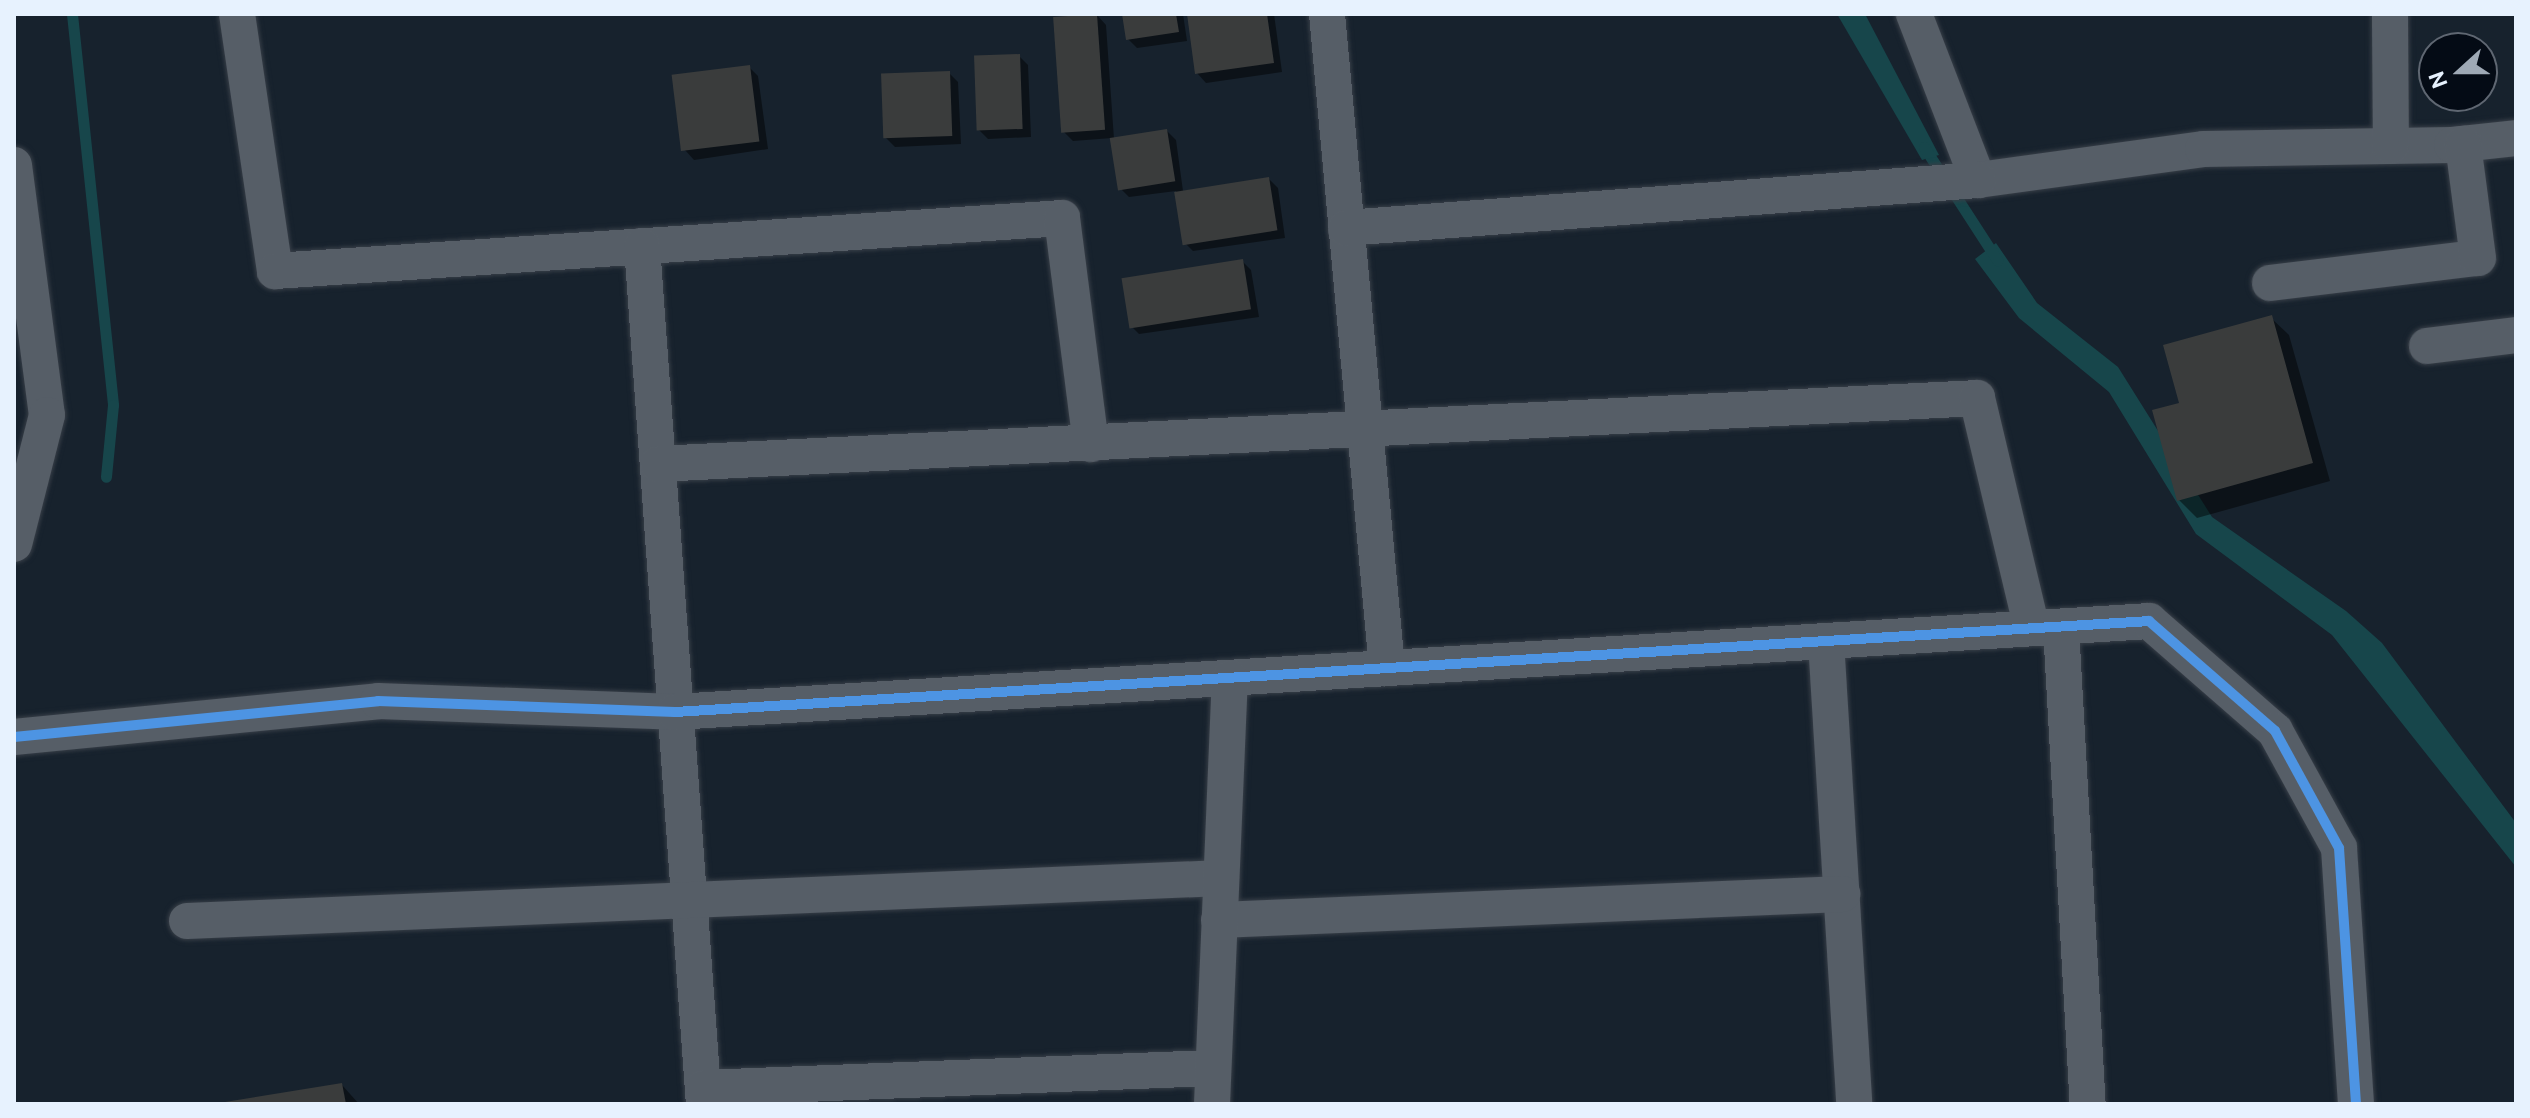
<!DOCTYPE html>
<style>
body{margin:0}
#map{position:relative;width:2530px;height:1118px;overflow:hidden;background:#17222d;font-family:Ubuntu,sans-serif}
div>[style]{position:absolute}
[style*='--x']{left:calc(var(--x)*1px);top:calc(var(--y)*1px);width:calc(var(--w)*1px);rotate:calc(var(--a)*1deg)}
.water>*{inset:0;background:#17464b}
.shadow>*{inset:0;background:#0007}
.stream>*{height:11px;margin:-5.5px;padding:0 5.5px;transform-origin:5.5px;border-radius:5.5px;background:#17464b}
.building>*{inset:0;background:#3a3c3c;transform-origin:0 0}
.roads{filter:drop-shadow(0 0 2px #373e47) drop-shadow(0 0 2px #373e47)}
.minor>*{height:36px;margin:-18px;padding:0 18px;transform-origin:18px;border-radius:18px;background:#565e67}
.cycleway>*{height:10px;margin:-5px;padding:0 5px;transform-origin:5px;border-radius:5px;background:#4d94e3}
span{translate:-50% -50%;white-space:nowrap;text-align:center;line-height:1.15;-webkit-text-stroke:8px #040b15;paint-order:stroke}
.frame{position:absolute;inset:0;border:16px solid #e7f2fe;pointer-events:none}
.north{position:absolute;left:2418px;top:32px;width:80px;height:80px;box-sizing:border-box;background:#040b15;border:2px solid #5f6772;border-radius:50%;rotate:249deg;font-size:22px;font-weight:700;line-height:32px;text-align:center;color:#e7f2fe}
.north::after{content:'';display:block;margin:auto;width:28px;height:36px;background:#9ea9b5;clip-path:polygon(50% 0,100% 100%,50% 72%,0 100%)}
</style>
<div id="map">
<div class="water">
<i style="clip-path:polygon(1837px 14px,1865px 14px,1939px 155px,1922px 160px)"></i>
<i style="clip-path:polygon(1996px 243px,2037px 303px,2118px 367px,2212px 517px,2346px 611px,2382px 643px,2516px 823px,2516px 867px,2332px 635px,2196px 534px,2109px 392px,2019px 318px,1975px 259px)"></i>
</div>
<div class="shadow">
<i style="clip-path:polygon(1124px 14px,1183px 14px,1187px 41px,1137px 48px,1128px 39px)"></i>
<i style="clip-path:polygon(1189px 14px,1274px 14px,1282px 72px,1206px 83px,1197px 73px)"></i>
<i style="clip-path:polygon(1097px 15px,1106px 25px,1114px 139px,1167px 131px,1176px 140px,1183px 191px,1269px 179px,1278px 188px,1285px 238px,1193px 251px,1184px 242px,1176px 191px,1129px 197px,1120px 188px,1112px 138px,1073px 141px,1064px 132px)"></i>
<i style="clip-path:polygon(1019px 56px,1028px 65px,1031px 137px,988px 139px,979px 130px)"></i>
<i style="clip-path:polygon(749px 67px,758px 76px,768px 149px,694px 160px,685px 150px)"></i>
<i style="clip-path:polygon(949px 73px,958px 82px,961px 144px,895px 147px,886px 138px)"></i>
<i style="clip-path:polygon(1242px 261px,1251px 270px,1259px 317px,1139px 334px,1130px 325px)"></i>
<i style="clip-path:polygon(2271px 318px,2289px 335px,2330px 481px,2197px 518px,2179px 500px,2182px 405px)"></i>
<i style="clip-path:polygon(342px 1085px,359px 1104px,227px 1104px)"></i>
</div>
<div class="stream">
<i style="--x:72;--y:14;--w:393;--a:84"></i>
<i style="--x:113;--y:405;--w:72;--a:95.6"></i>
<i style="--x:1924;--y:147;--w:135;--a:57.1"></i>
</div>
<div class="building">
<i style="left:1097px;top:14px;width:116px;height:44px;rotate:86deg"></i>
<i style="clip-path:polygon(1122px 14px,1176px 14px,1179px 32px,1126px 40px)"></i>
<i style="clip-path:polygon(1187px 14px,1267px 14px,1274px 63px,1195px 74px)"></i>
<i style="left:1020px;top:54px;width:75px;height:46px;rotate:88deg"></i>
<i style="left:750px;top:65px;width:77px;height:79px;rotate:83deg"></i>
<i style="left:950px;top:71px;width:65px;height:69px;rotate:88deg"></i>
<i style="left:1167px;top:129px;width:53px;height:58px;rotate:81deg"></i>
<i style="left:1269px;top:177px;width:54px;height:96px;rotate:81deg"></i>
<i style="left:1243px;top:259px;width:51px;height:123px;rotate:81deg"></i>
<i style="clip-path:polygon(2272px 315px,2313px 463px,2177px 501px,2152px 410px,2179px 403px,2163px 345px)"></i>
<i style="clip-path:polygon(342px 1083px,346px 1104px,225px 1104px,225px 1102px)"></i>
</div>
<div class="roads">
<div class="minor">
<i style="--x:237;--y:14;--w:260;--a:81.6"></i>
<i style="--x:275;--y:271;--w:789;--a:-3.85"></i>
<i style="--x:1062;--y:218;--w:228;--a:82.7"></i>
<i style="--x:1327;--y:14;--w:657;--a:84.76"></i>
<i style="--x:1914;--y:14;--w:178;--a:68.9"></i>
<i style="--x:1978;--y:180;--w:227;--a:-7.8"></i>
<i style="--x:2203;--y:149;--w:249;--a:-0.9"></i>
<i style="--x:2452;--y:145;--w:64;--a:-6.2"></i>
<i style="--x:2390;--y:14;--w:132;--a:89.6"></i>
<i style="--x:14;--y:165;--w:252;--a:82.5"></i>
<i style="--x:47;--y:415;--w:133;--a:104.3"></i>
<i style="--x:1346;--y:228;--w:634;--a:-4.34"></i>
<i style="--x:642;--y:246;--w:860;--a:85.87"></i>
<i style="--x:2270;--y:283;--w:209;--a:-6.9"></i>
<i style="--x:2478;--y:258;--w:115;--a:-97.5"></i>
<i style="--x:2427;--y:346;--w:90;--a:-7"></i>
<i style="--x:658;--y:464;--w:1321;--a:-2.86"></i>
<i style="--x:1977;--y:398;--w:236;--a:76.6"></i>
<i style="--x:2061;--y:627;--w:478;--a:86.8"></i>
<i style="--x:1826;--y:641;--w:464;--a:86.5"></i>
<i style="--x:14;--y:737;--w:366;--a:-5.6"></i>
<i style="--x:378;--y:701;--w:297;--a:2.1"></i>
<i style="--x:675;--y:712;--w:1477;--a:-3.53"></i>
<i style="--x:2149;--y:621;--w:167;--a:41.1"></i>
<i style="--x:2275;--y:731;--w:133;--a:61.3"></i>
<i style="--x:2339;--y:848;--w:257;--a:86.2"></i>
<i style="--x:1219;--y:920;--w:624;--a:-2.39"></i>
<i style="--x:187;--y:921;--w:1035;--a:-2.38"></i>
<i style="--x:703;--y:1088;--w:509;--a:-2.25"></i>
<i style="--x:1212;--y:1104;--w:426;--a:-87.6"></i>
</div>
</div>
<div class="cycleway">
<i style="--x:14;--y:737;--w:366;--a:-5.6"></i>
<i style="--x:378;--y:701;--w:297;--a:2.1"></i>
<i style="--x:675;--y:712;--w:1477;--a:-3.53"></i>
<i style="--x:2149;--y:621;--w:167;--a:41.1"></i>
<i style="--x:2275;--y:731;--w:133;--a:61.3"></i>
<i style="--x:2339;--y:848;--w:257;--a:86.2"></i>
</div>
<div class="frame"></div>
<div class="north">N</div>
</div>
